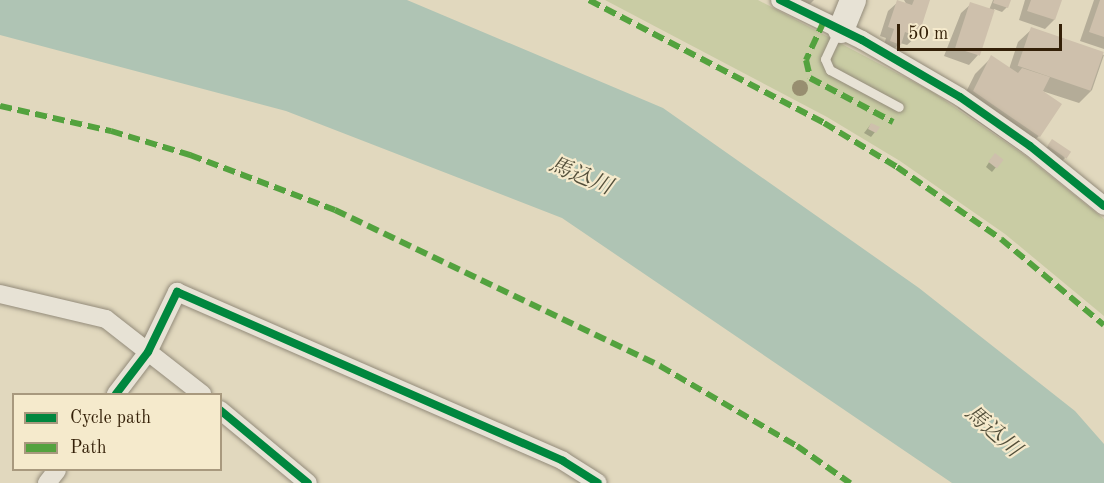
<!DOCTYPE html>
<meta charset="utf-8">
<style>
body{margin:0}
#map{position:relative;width:1104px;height:483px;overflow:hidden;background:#e1d8be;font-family:"Old Standard TT","Noto Serif JP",serif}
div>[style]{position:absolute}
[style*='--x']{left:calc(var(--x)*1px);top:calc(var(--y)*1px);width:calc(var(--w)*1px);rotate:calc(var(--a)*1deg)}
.green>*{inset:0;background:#c9cca4}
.water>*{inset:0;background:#afc4b4}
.shadow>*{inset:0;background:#0003}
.building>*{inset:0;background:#cec0ac;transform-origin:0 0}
.roads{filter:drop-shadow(0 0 2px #938b7a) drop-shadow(0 0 2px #938b7a)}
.lane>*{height:9px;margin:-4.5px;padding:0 4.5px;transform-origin:4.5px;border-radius:4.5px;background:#e7e2d5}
.street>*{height:18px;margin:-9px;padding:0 9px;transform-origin:9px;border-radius:9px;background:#e7e2d5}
.secondary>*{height:26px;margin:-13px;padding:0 13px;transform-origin:13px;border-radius:13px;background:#e7e2d5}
.quiet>*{height:6px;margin-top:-3px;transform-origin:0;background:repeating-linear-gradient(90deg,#53a23e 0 12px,transparent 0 18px)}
.cycleway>*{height:8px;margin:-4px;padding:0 4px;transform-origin:4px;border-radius:4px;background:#00873e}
.trees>*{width:16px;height:16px;margin:-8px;border-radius:50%;background:#978e70}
span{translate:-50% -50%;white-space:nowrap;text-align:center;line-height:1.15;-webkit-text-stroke:4.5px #f5eacc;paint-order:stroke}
.water-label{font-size:22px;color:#534f3a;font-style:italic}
.legend{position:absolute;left:12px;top:393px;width:210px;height:78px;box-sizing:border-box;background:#f5eacc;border:2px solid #a8997e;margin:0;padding:8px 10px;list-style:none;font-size:18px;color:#342008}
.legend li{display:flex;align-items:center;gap:12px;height:30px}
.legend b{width:30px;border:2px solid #a8997e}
.scale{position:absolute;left:897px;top:24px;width:165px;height:27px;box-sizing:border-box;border:3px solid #342008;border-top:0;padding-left:8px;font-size:18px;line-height:21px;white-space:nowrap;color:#342008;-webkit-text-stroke:4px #f5eacc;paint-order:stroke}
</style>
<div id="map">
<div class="green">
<i style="clip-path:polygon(605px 0,758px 0,931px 91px,1023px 154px,1104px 219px,1104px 316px,1005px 234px,900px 161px,827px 117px)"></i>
</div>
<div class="water">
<i style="clip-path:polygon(0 0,407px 0,663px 108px,919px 288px,1075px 411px,1104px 444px,1104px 483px,952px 483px,562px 218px,286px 111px,0 35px)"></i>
</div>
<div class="shadow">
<i style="clip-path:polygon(779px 0,814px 0,806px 8px)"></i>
<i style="clip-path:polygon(904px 0,929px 0,917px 36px,907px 45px,900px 43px,890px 53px,882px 51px,886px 38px,880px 36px,888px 11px,898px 2px,907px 5px)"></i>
<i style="clip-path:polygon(993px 0,1005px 0,1007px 7px,1002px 12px,994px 9px,978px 55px,969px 65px,944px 56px,961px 13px,971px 4px,989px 10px)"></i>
<i style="clip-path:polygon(1025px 0,1061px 0,1054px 20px,1045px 29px,1019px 20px)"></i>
<i style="clip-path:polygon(1094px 0,1104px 0,1104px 49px,1080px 41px)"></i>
<i style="clip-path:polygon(1032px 29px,1104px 55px,1092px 90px,1079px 103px,1042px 91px,1039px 136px,1022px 152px,958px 108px,975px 74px,992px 57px,1009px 69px,1018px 42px)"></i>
<i style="clip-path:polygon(871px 124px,875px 132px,871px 137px,864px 133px)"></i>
<i style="clip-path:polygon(1052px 141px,1065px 158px,1061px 162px,1044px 151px)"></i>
<i style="clip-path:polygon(991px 159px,1002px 160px,992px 172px,986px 167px)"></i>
</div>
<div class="building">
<i style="clip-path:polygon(897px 0,912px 5px,914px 0,930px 0,918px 37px,905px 32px,901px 45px,890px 41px,894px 29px,888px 27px)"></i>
<i style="clip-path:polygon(994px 0,1011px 0,1008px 8px,993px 3px)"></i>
<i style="clip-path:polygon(1031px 0,1062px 0,1055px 20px,1027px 11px)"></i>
<i style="clip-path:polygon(1100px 0,1104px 0,1104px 37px,1089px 32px)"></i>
<i style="left:970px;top:2px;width:26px;height:48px;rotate:18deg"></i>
<i style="left:1031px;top:27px;width:77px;height:41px;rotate:19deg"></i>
<i style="clip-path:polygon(991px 55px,1018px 73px,1022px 68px,1050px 77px,1043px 91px,1062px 104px,1040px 137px,973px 91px)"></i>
<i style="clip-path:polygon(871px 123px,880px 127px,876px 133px,868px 129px)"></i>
<i style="left:1052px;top:139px;width:23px;height:8px;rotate:34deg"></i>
<i style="left:995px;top:153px;width:11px;height:11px;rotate:38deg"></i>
</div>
<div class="roads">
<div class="lane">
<i style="--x:839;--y:29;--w:33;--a:115"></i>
<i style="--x:825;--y:59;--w:12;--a:66"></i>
<i style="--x:830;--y:70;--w:78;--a:28.2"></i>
</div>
<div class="street">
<i style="--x:780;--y:0;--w:91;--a:26"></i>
<i style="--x:862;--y:40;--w:113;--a:30.2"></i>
<i style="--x:960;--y:97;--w:85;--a:35"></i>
<i style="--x:1030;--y:146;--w:95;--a:39"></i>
<i style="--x:0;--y:294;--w:109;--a:13.3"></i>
<i style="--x:106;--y:319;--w:122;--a:38"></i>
<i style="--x:116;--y:394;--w:53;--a:-52.7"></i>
<i style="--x:148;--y:352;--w:67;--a:-64.2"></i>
<i style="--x:177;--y:292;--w:421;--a:23.6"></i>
<i style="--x:563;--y:461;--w:41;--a:32.2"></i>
<i style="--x:220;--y:410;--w:114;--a:39.7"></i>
<i style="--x:47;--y:483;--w:16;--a:-52"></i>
</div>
<div class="secondary">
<i style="--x:841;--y:30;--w:32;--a:-68"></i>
</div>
</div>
<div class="quiet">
<i style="--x:589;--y:0;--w:265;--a:27.6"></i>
<i style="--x:824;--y:123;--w:85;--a:31.1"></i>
<i style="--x:897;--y:167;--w:126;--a:34.7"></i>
<i style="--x:1001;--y:239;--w:134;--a:39.9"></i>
<i style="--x:824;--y:21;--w:43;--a:114.8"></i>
<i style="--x:806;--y:60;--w:18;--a:77"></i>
<i style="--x:810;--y:78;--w:94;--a:27.9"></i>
<i style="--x:0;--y:106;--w:114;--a:12.7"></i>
<i style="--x:111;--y:131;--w:83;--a:16.9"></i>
<i style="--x:190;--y:155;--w:155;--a:20.8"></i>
<i style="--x:335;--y:210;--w:361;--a:25.6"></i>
<i style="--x:660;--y:366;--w:159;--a:30.3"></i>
<i style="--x:797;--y:446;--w:65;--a:34.9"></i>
</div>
<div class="cycleway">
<i style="--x:780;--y:0;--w:91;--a:26"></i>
<i style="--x:862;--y:40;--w:113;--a:30.2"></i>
<i style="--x:960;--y:97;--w:85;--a:35"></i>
<i style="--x:1030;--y:146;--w:95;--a:39"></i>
<i style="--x:116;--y:394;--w:53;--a:-52.7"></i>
<i style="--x:148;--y:352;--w:67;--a:-64.2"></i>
<i style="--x:177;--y:292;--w:421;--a:23.6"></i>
<i style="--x:563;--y:461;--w:41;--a:32.2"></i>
<i style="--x:220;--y:410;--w:114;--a:39.7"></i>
</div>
<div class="trees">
<i style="left:800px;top:88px"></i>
</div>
<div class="water-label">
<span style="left:580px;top:177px;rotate:22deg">馬込川</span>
<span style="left:992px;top:432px;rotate:41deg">馬込川</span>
</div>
<ul class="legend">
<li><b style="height:8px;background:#00873e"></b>Cycle path</li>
<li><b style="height:8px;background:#53a23e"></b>Path</li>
</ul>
<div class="scale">50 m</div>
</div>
